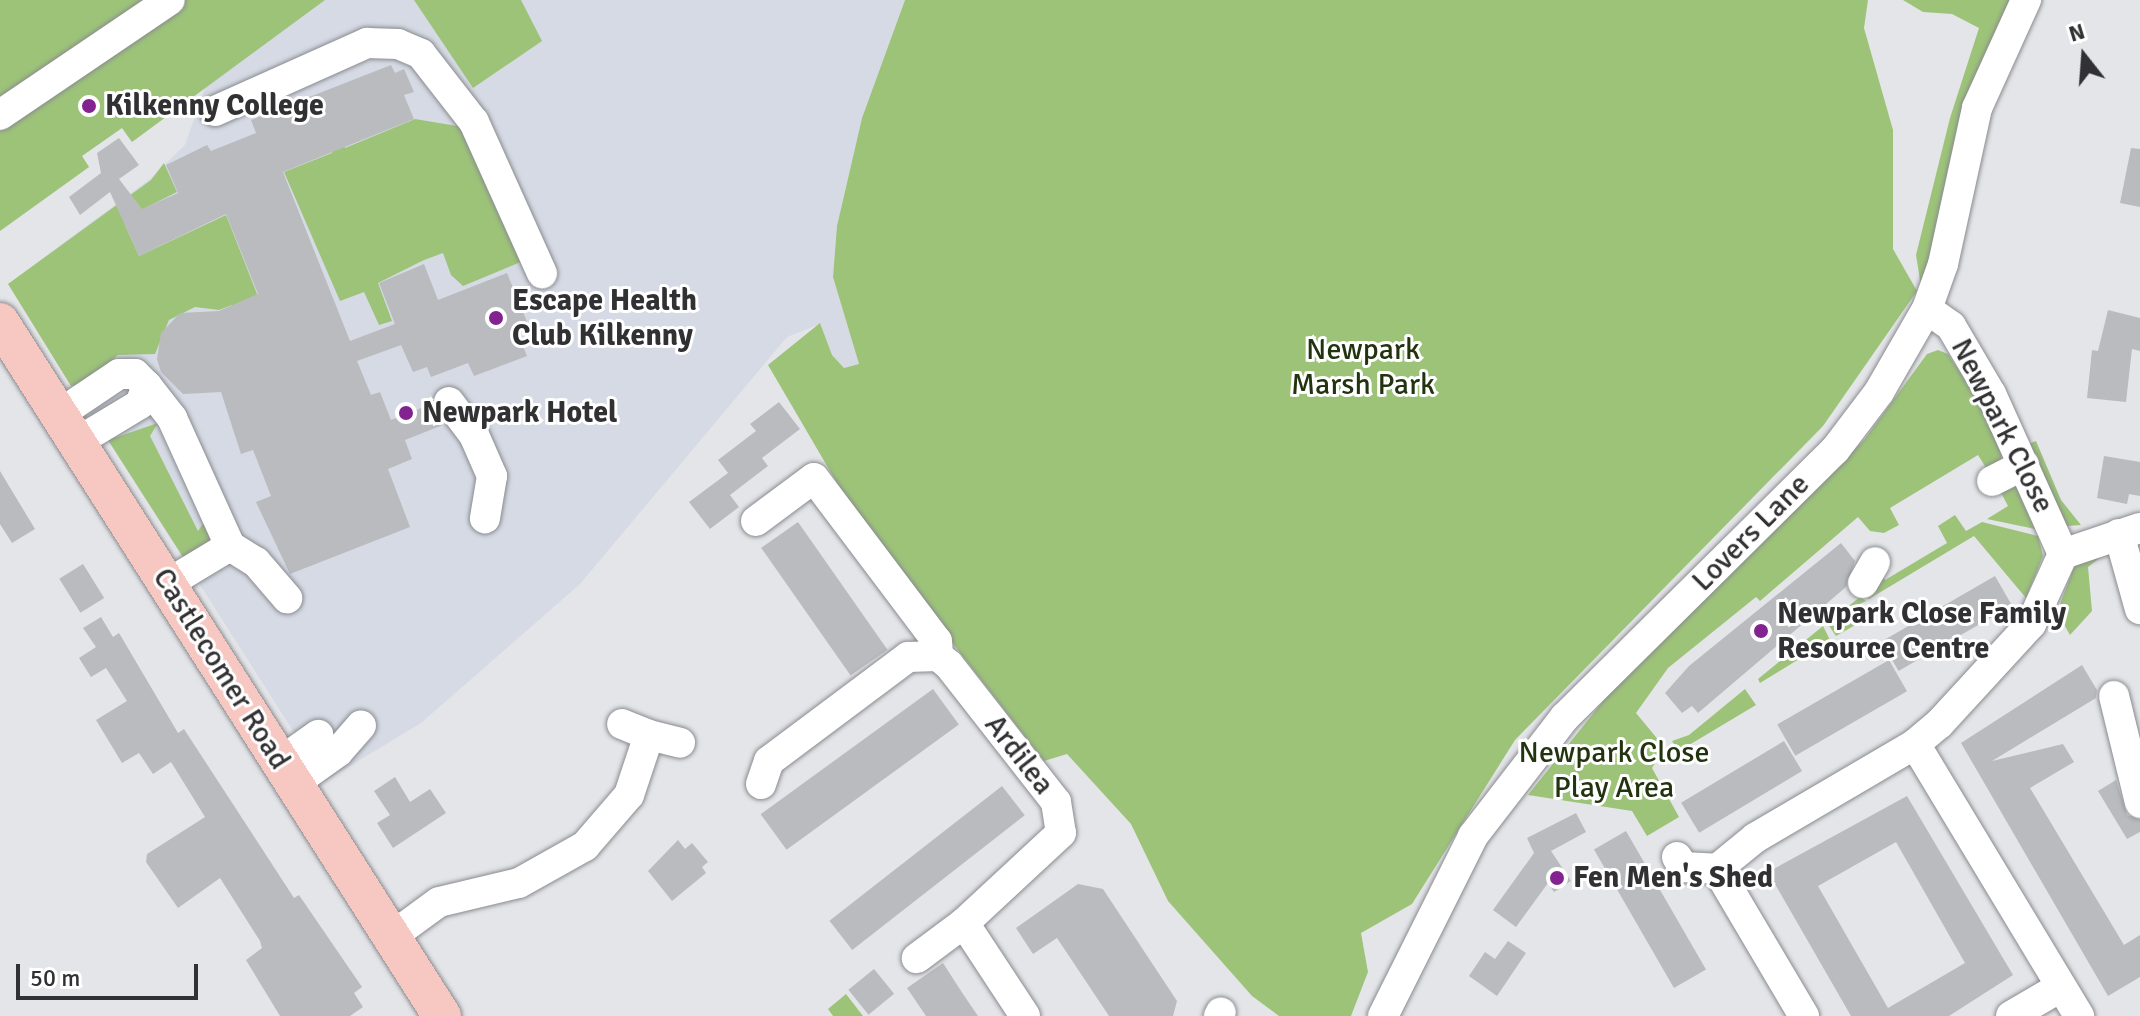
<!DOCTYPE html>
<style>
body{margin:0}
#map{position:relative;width:2140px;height:1016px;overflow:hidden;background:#e4e5e9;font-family:Signika,sans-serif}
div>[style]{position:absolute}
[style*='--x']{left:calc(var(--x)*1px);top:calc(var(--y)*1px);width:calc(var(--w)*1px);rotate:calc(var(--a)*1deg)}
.built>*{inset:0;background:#d5dae4}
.green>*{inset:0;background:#9dc379}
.building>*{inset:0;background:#babbbf;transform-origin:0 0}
.roads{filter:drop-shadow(0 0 2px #898b8f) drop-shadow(0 0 2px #898b8f)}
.minor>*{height:30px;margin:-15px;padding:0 15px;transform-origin:15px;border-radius:15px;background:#fff}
.major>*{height:38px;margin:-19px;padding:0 19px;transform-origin:19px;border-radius:19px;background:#f7c7c2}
.dots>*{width:22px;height:22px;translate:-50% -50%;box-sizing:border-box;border:4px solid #fff;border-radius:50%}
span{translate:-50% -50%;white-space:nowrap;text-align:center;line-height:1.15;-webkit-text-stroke:6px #fff;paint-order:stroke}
.poi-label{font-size:30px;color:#313133;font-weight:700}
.left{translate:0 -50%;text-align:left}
.park-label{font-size:30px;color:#22330f}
.street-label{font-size:30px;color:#313133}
.north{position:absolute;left:2044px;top:16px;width:80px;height:80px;-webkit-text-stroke:6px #fff;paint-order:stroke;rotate:343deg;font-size:22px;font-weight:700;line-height:32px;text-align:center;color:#313133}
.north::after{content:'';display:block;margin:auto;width:28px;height:36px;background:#313133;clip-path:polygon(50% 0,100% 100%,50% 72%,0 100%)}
.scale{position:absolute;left:16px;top:964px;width:182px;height:36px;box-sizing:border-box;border:4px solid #313133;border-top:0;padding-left:10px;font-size:24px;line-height:28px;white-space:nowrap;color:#313133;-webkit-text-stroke:6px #fff;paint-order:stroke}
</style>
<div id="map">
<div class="built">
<i style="clip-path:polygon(0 0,905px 0,862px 118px,837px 226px,833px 277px,859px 364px,844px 368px,832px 355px,820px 324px,787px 337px,580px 584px,421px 723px,325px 781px,8px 284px,150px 179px,185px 145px,206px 85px,132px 142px,122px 128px,82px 156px,89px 167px,0 231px)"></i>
</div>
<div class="green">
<i style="clip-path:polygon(0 0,156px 0,0 104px)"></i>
<i style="clip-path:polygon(180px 0,325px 0,132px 142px,122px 128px,82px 156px,89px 167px,0 231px,0 124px)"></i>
<i style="clip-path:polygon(414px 0,521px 0,542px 41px,473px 88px)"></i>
<i style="clip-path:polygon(905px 0,1868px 0,1864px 28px,1893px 130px,1893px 249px,1917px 291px,1823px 426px,1515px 740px,1412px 904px,1361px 933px,1368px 972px,1351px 1016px,1279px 1016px,1252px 996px,1168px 901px,1131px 824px,1067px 754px,1044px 761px,933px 618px,854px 512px,768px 365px,820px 323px,832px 355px,844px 368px,859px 364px,833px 277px,837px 226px,862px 118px)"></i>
<i style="clip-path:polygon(1903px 0,2012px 0,1921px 286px,1916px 255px,1950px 118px,1979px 28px,1952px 14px,1923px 12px)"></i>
<i style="clip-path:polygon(415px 119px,469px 128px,528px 259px,463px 286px,451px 275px,443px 253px,424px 260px,378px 283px,392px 321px,379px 325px,364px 292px,340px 301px,284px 172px,332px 153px,336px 128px,345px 148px)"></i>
<i style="clip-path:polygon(164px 163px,177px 192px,139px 211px,142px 217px,125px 225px,139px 256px,226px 215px,272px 332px,249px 341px,232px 305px,219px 310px,195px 307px,169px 320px,155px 354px,118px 355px,90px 381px,71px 386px,8px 284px,151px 180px)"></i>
<i style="clip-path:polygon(1938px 350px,1948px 354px,1977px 398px,2002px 455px,1999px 465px,1988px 471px,1978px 455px,1890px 508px,1899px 525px,1884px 533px,1870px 531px,1858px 517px,1760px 601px,1756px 597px,1668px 668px,1636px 713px,1665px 748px,1652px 768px,1679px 817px,1647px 836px,1632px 811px,1528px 795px,1608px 695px,1864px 440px,1927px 354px)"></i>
<i style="clip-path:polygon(158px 423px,150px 436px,198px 531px,208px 516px,211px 541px,183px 557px,108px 440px)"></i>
<i style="clip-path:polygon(2036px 441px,2061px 500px,2081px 525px,2067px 526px,2055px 508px,2028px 444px)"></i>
<i style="clip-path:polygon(2017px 484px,2035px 529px,1987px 519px,2008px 506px,1999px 489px)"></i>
<i style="clip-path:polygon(1955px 515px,1966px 531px,1982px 522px,2038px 536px,2043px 556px,2026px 598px,1974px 536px,1869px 599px,1863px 595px,1875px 567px,1885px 580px,1947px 543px,1938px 526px)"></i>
<i style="clip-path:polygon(2109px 551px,2088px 567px,2092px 611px,2070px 635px,2057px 612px,2074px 567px)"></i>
<i style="clip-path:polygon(1860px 597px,1866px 601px,1860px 604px,1866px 619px,1836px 636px,1827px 623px)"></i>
<i style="clip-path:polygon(1823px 626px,1830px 640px,1760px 683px,1758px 679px)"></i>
<i style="clip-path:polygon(1745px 689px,1756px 705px,1679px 751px,1672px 741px,1689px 735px)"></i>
<i style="clip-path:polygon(846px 994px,863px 1016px,833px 1016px,828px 1009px)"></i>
</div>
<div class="building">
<i style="clip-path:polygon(391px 65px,395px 73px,404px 69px,414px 92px,404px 95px,414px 119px,283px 172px,350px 341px,395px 324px,379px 283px,424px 264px,438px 300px,507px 273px,528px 324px,516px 329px,527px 356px,474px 376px,468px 363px,431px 377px,427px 367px,413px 372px,401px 345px,357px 361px,371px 395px,380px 392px,391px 420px,431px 404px,443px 425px,405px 440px,412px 459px,388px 469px,410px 527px,290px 574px,256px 502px,271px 496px,253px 450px,241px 454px,221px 392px,183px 394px,161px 372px,157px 359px,161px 333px,180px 313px,219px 311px,258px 294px,226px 214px,139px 256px,110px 192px,80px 215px,69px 197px,101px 173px,97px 153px,119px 138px,139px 165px,119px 179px,142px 209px,178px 193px,166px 165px,207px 145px,211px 151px,256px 133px,251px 120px)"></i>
<i style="clip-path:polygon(2131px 148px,2140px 149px,2140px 207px,2120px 203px)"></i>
<i style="clip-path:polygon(2108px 310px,2140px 318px,2140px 351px,2132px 349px,2126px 402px,2087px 398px,2092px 350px,2098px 351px)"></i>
<i style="clip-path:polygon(779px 402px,800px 429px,762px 458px,768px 466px,730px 495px,739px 507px,710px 529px,689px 502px,728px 473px,718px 460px,756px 431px,750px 424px)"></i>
<i style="clip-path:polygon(2104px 456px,2140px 462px,2140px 496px,2129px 494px,2127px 504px,2097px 498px)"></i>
<i style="clip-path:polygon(0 471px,35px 529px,12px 543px,0 524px)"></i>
<i style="left:798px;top:522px;width:156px;height:45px;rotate:55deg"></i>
<i style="clip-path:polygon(1841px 543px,1855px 561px,1846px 587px,1698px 713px,1692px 706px,1682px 713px,1665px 693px,1689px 666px)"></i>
<i style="left:83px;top:564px;width:40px;height:28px;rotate:58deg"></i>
<i style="left:1995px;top:576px;width:34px;height:131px;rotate:60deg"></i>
<i style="clip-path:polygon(101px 617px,113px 637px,119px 633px,178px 733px,184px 729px,294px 898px,299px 895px,362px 987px,354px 993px,363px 1007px,350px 1016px,280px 1016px,246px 960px,262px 948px,260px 941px,220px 878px,178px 908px,146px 862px,147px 854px,205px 817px,171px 762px,153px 774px,139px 753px,122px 763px,96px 720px,127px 701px,106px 668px,91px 677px,79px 658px,96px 647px,83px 628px)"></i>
<i style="left:1889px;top:660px;width:36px;height:129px;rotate:60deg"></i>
<i style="clip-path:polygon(2082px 665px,2097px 690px,2096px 698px,1992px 761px,2063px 744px,2074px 762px,2030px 788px,2124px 945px,2140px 935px,2140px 977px,2108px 996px,1961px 743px)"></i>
<i style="left:933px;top:689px;width:44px;height:213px;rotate:54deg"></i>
<i style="left:1784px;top:741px;width:35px;height:120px;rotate:59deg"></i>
<i style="clip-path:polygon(395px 777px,410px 802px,430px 789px,446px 813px,393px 848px,377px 823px,390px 815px,374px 791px)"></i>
<i style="clip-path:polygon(2116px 780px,2127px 815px,2140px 820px,2140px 832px,2127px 839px,2098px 791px)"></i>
<i style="left:1002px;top:786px;width:37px;height:219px;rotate:52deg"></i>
<i style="clip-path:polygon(evenodd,1907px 796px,2013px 975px,1949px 1016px,1851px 1016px,1768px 872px,1907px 796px,1896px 842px,1965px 963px,1888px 1008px,1818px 886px,1896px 842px)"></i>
<i style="clip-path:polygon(1576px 813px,1586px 832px,1551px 851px,1571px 881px,1554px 892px,1548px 883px,1516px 927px,1493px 910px,1534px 853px,1527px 838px)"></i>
<i style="left:1626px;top:831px;width:160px;height:37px;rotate:60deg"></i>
<i style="clip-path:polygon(678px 840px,685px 849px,692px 843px,708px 862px,702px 867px,706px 873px,672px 901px,648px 871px)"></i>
<i style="clip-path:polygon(1078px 884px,1103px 889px,1177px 1001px,1173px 1016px,1109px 1016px,1057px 938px,1033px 954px,1016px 928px)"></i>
<i style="clip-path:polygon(1508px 941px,1526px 953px,1497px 996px,1469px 976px,1485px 952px,1495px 959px)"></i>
<i style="clip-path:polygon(943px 963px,963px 994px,978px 1016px,926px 1016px,907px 988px)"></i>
<i style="left:874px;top:969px;width:32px;height:33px;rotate:51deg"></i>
</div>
<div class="roads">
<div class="minor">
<i style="--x:215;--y:111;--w:167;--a:-24.1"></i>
<i style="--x:367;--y:43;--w:31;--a:2"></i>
<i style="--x:398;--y:44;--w:25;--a:23"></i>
<i style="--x:421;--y:54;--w:86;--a:52.1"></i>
<i style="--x:474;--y:122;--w:166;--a:65.8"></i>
<i style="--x:0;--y:115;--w:205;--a:-34.1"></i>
<i style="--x:147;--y:386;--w:41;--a:52"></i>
<i style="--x:172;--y:418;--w:141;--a:65.6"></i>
<i style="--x:230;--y:546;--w:31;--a:32"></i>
<i style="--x:256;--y:562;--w:48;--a:49.3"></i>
<i style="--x:449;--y:402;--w:41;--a:52.9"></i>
<i style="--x:474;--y:435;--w:45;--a:66.3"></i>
<i style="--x:492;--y:476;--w:43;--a:99.5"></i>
<i style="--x:58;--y:415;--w:73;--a:-33.9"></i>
<i style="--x:119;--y:374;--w:16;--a:0"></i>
<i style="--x:135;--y:374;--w:17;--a:45"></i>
<i style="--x:147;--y:386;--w:19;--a:111"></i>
<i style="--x:140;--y:404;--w:74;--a:148.9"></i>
<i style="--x:1992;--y:481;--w:36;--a:-27"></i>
<i style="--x:756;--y:521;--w:72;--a:-36.6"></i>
<i style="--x:814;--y:478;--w:204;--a:53"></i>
<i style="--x:937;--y:641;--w:15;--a:86"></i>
<i style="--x:2119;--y:534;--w:78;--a:74.4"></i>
<i style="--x:2063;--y:554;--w:81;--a:-18.7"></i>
<i style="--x:1863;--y:583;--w:24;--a:-60"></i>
<i style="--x:167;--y:584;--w:74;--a:-31.1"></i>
<i style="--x:2114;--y:696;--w:110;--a:76.3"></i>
<i style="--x:649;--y:735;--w:32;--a:14"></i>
<i style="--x:1915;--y:744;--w:318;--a:58.9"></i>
<i style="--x:280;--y:762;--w:47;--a:-35.4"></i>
<i style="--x:293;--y:784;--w:55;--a:-35.4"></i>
<i style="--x:338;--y:752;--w:35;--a:-49"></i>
<i style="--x:761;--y:784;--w:24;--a:-71"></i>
<i style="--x:769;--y:761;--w:174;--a:-36.8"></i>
<i style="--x:908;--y:657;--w:30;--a:-2"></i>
<i style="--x:938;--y:656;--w:14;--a:39"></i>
<i style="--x:949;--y:665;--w:174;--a:52"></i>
<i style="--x:1056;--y:802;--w:31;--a:81"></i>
<i style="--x:1061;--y:833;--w:132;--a:137.1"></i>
<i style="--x:964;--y:923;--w:59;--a:143.3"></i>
<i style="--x:1677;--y:857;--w:12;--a:59"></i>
<i style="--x:1683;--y:867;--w:34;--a:3"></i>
<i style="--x:964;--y:923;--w:111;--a:56.7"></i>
<i style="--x:391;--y:937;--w:59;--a:-36.1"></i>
<i style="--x:439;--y:902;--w:82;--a:-13.4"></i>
<i style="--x:519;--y:883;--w:76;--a:-29.3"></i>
<i style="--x:585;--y:846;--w:67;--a:-49.2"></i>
<i style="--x:629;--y:795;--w:63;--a:-71.6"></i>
<i style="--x:649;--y:735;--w:29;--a:-158"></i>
<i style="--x:1219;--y:1016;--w:4;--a:-63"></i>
<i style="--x:1383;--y:1016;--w:201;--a:-63.4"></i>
<i style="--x:1473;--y:836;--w:150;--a:-52.3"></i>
<i style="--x:1565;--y:717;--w:380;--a:-44.7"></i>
<i style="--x:1835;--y:450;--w:73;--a:-52.8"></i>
<i style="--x:1879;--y:392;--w:96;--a:-60"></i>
<i style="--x:1927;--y:309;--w:48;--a:-70.4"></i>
<i style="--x:1943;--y:264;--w:160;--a:-77.7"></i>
<i style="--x:1977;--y:108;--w:119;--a:-65.6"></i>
<i style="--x:1804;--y:1016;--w:171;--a:-120.6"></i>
<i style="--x:1717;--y:869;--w:49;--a:-39.2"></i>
<i style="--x:1755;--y:838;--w:186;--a:-30.4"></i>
<i style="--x:1915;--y:744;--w:31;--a:-40"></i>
<i style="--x:1939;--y:724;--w:136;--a:-47.4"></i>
<i style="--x:2031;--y:624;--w:77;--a:-65.4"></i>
<i style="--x:2063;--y:554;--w:175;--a:-114.2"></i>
<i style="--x:1991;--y:394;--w:79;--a:-120.5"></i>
<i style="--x:1951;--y:326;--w:29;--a:-145"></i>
<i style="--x:2011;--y:1016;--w:56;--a:-30.3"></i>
</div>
<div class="major">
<i style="--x:0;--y:322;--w:823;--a:57.51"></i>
</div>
</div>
<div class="dots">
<i style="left:89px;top:106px;background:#82238f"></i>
<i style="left:496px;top:318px;background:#82238f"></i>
<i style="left:406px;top:413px;background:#82238f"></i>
<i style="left:1761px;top:631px;background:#82238f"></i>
<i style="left:1557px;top:878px;background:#82238f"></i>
</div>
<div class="poi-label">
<span class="left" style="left:105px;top:106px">Kilkenny College</span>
<span class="left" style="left:512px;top:318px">Escape Health<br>Club Kilkenny</span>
<span class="left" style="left:422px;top:413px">Newpark Hotel</span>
<span class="left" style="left:1777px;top:631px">Newpark Close Family<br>Resource Centre</span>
<span class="left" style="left:1573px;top:878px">Fen Men's Shed</span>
</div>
<div class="park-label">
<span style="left:1363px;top:367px">Newpark<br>Marsh Park</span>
<span style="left:1614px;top:770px">Newpark Close<br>Play Area</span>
</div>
<div class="street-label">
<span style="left:2002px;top:426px;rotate:63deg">Newpark Close</span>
<span style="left:1751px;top:533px;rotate:-45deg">Lovers Lane</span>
<span style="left:221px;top:669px;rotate:58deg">Castlecomer Road</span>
<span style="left:1019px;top:755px;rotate:52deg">Ardilea</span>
</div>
<div class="north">N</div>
<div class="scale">50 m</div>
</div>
